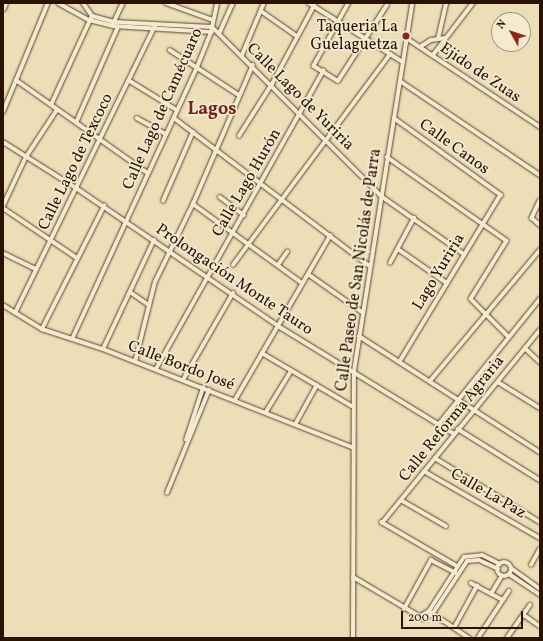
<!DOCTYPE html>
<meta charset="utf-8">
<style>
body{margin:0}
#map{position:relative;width:543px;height:641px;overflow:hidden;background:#ecdeb7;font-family:Vollkorn,serif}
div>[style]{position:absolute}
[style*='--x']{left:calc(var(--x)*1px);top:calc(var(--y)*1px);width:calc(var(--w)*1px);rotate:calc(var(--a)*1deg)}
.roads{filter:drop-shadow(0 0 1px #5b452e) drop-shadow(0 0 1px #5b452e)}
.minor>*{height:3.5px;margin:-1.75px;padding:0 1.75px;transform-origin:1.75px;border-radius:1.75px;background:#f3ead0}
.tertiary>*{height:4px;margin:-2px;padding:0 2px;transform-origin:2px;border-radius:2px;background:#f3ead0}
.tertiary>.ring{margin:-2px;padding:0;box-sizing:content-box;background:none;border:4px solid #f3ead0;border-radius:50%}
.secondary>*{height:5px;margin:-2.5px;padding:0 2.5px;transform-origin:2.5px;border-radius:2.5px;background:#f3ead0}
.dots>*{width:11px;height:11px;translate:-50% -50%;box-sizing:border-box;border:2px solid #f3ead0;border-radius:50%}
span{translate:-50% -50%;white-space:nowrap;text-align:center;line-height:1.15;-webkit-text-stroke:3.5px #f3ead0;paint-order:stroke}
.poi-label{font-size:16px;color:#2b1200}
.right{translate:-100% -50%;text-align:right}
.street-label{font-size:16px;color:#2b1200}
.quarter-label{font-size:18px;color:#7a1f14;font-weight:700}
.frame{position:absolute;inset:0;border:4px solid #2b1200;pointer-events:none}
.north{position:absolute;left:491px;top:12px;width:40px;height:40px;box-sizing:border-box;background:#f3ead0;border:1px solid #a3947d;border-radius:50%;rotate:309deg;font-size:11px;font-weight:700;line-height:16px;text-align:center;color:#2b1200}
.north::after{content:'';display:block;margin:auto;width:14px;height:18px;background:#8f2418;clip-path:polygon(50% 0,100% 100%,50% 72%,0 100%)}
.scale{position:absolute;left:401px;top:611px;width:122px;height:18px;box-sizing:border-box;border:2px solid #2b1200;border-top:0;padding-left:5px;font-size:12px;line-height:14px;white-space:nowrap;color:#2b1200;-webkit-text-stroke:3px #f3ead0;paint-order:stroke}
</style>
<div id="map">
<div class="roads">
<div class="minor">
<i style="--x:166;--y:3;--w:50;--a:19.9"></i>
<i style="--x:309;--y:3;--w:111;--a:32.1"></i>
<i style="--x:349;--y:3;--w:72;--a:119.1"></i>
<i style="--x:314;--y:66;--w:28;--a:32"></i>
<i style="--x:338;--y:81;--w:90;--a:-57.2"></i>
<i style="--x:261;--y:11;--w:44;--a:34.8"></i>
<i style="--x:113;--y:24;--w:23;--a:-65"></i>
<i style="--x:219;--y:34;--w:34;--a:-66"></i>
<i style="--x:438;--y:39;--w:37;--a:-77"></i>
<i style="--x:420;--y:47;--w:13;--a:-32"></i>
<i style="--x:431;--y:40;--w:14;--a:-8"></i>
<i style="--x:170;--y:50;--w:82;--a:33.1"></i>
<i style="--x:242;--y:55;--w:56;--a:-67.1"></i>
<i style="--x:433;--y:55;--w:66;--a:-52.4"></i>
<i style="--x:16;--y:80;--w:161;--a:35.2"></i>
<i style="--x:130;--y:81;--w:55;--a:31.7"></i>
<i style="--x:400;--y:81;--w:169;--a:33.9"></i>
<i style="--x:51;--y:105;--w:98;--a:-65.3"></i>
<i style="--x:3;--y:112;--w:118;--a:-67.6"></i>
<i style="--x:137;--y:118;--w:33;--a:29"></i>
<i style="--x:174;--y:118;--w:246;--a:37.1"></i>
<i style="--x:394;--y:118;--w:132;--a:35.7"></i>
<i style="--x:501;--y:195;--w:195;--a:121.2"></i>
<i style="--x:76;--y:123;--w:105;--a:-66.4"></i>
<i style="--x:239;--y:136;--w:62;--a:-57.6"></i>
<i style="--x:272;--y:84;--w:89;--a:-61.7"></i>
<i style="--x:387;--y:157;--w:146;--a:35"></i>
<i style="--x:507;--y:241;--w:68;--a:121.8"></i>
<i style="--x:471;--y:299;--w:54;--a:45"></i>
<i style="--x:381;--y:196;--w:101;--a:34.9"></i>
<i style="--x:220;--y:197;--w:30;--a:37"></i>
<i style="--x:163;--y:201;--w:75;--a:-66.5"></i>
<i style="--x:540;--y:201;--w:19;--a:115"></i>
<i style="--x:532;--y:218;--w:11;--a:41"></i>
<i style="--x:193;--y:204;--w:135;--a:35.9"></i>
<i style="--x:3;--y:206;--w:54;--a:-64.9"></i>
<i style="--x:26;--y:157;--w:56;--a:-56.6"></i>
<i style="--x:3;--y:208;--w:89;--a:34"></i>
<i style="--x:398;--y:249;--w:60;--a:34.8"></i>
<i style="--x:3;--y:253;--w:37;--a:26"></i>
<i style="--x:390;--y:263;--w:51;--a:-61.9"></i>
<i style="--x:233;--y:265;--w:263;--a:-53.3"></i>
<i style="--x:278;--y:265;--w:16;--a:-55"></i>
<i style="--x:308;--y:274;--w:66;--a:35.1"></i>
<i style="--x:130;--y:292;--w:22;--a:34"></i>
<i style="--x:3;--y:305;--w:46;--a:31.6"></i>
<i style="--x:42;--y:329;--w:64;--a:18.2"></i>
<i style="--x:103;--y:349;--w:268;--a:21.5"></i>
<i style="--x:16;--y:311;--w:317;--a:-64"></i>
<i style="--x:42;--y:329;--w:138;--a:-63.2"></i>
<i style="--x:359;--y:336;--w:215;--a:32.7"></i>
<i style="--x:525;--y:348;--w:21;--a:43"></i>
<i style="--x:103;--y:349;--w:120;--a:-64.9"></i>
<i style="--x:262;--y:353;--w:104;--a:30.5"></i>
<i style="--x:135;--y:362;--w:82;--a:-76"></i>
<i style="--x:155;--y:282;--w:87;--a:-64"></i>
<i style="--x:193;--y:204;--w:151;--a:-66.7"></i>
<i style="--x:156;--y:369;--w:342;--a:-60.7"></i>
<i style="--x:183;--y:380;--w:100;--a:-60.1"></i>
<i style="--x:430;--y:381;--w:171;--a:-50"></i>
<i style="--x:498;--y:382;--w:49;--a:31.8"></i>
<i style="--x:235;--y:400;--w:190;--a:-59.9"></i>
<i style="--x:266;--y:412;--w:48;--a:-58.6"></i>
<i style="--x:296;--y:423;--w:43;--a:-61.1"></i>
<i style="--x:439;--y:424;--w:161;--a:-51.1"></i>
<i style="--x:458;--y:429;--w:97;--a:31.9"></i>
<i style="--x:186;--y:440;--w:55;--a:-71.9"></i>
<i style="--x:435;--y:458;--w:123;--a:31.4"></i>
<i style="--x:424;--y:471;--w:134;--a:30"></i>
<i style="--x:167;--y:493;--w:111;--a:-67.8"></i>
<i style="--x:401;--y:500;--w:52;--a:30"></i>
<i style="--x:531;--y:565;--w:18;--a:-61"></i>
<i style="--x:456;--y:566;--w:86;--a:-149.8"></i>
<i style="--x:382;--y:523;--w:249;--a:-50.7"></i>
<i style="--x:471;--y:583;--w:36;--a:28"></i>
<i style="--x:491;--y:594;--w:21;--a:-59"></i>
<i style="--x:404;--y:609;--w:56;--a:-61.1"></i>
<i style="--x:431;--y:560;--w:28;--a:27"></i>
<i style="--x:432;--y:613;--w:45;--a:34"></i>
<i style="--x:524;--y:615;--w:19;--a:35"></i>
<i style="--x:454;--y:628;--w:48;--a:-61.3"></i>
<i style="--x:478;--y:638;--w:56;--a:-56.6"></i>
<i style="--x:507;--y:638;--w:40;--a:-55.1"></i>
</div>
<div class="tertiary">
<i style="--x:58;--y:3;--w:35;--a:29"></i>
<i style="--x:89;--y:20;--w:25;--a:14"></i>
<i style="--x:113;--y:26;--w:99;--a:3.5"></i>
<i style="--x:83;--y:3;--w:16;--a:55"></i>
<i style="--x:92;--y:16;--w:23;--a:15"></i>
<i style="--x:114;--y:22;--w:98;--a:2.9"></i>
<i style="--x:212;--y:27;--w:239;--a:45"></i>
<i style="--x:406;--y:38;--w:161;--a:33.6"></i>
<i style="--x:3;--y:142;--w:86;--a:32.2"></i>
<i style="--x:76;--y:188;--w:245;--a:34.3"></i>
<i style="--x:278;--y:326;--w:206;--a:31.5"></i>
<i style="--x:72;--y:339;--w:299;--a:-65.3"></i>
<i style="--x:197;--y:67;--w:38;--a:-68"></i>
<i style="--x:211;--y:32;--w:30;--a:-78"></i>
<i class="ring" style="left:497px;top:562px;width:10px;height:10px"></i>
<i style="--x:511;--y:568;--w:36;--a:36"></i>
<i style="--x:509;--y:574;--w:37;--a:34"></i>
<i style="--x:353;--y:577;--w:82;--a:30.6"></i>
<i style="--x:424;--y:619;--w:11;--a:-34"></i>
<i style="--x:433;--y:613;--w:62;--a:-56.8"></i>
<i style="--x:467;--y:561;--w:12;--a:-5"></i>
<i style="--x:479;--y:560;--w:21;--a:25"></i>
<i style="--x:419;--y:617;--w:12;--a:-31"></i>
<i style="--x:429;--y:611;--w:64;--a:-57.1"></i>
<i style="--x:464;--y:557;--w:18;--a:-6"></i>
<i style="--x:482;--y:555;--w:20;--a:27"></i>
<i style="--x:353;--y:638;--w:267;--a:-89.8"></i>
<i style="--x:354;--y:371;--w:373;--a:-81"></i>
</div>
<div class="secondary">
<i style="--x:3;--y:8;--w:5;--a:-68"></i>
</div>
</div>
<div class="dots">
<i style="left:406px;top:36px;background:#8f2418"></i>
</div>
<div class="poi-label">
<span class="right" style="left:398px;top:36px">Taqueria La<br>Guelaguetza</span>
</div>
<div class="street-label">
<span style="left:480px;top:73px;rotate:34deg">Ejido de Zuas</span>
<span style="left:300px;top:97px;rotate:45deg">Calle Lago de Yuriria</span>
<span style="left:163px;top:109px;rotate:-66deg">Calle Lago de Camécuaro</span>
<span style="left:454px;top:147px;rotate:36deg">Calle Canos</span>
<span style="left:76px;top:162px;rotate:-64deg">Calle Lago de Texcoco</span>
<span style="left:247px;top:183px;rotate:-60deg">Calle Lago Hurón</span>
<span style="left:359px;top:270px;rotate:-82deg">Calle Paseo de San Nicolás de Parra</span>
<span style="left:439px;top:272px;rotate:-59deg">Lago Yuriria</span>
<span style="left:234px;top:280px;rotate:34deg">Prolongación Monte Tauro</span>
<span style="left:181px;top:366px;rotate:21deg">Calle Bordo José</span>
<span style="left:452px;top:419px;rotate:-51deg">Calle Reforma Agraria</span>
<span style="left:488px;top:494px;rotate:30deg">Calle La Paz</span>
</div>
<div class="quarter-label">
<span style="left:212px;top:110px">Lagos</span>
</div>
<div class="frame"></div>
<div class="north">N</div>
<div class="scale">200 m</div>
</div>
